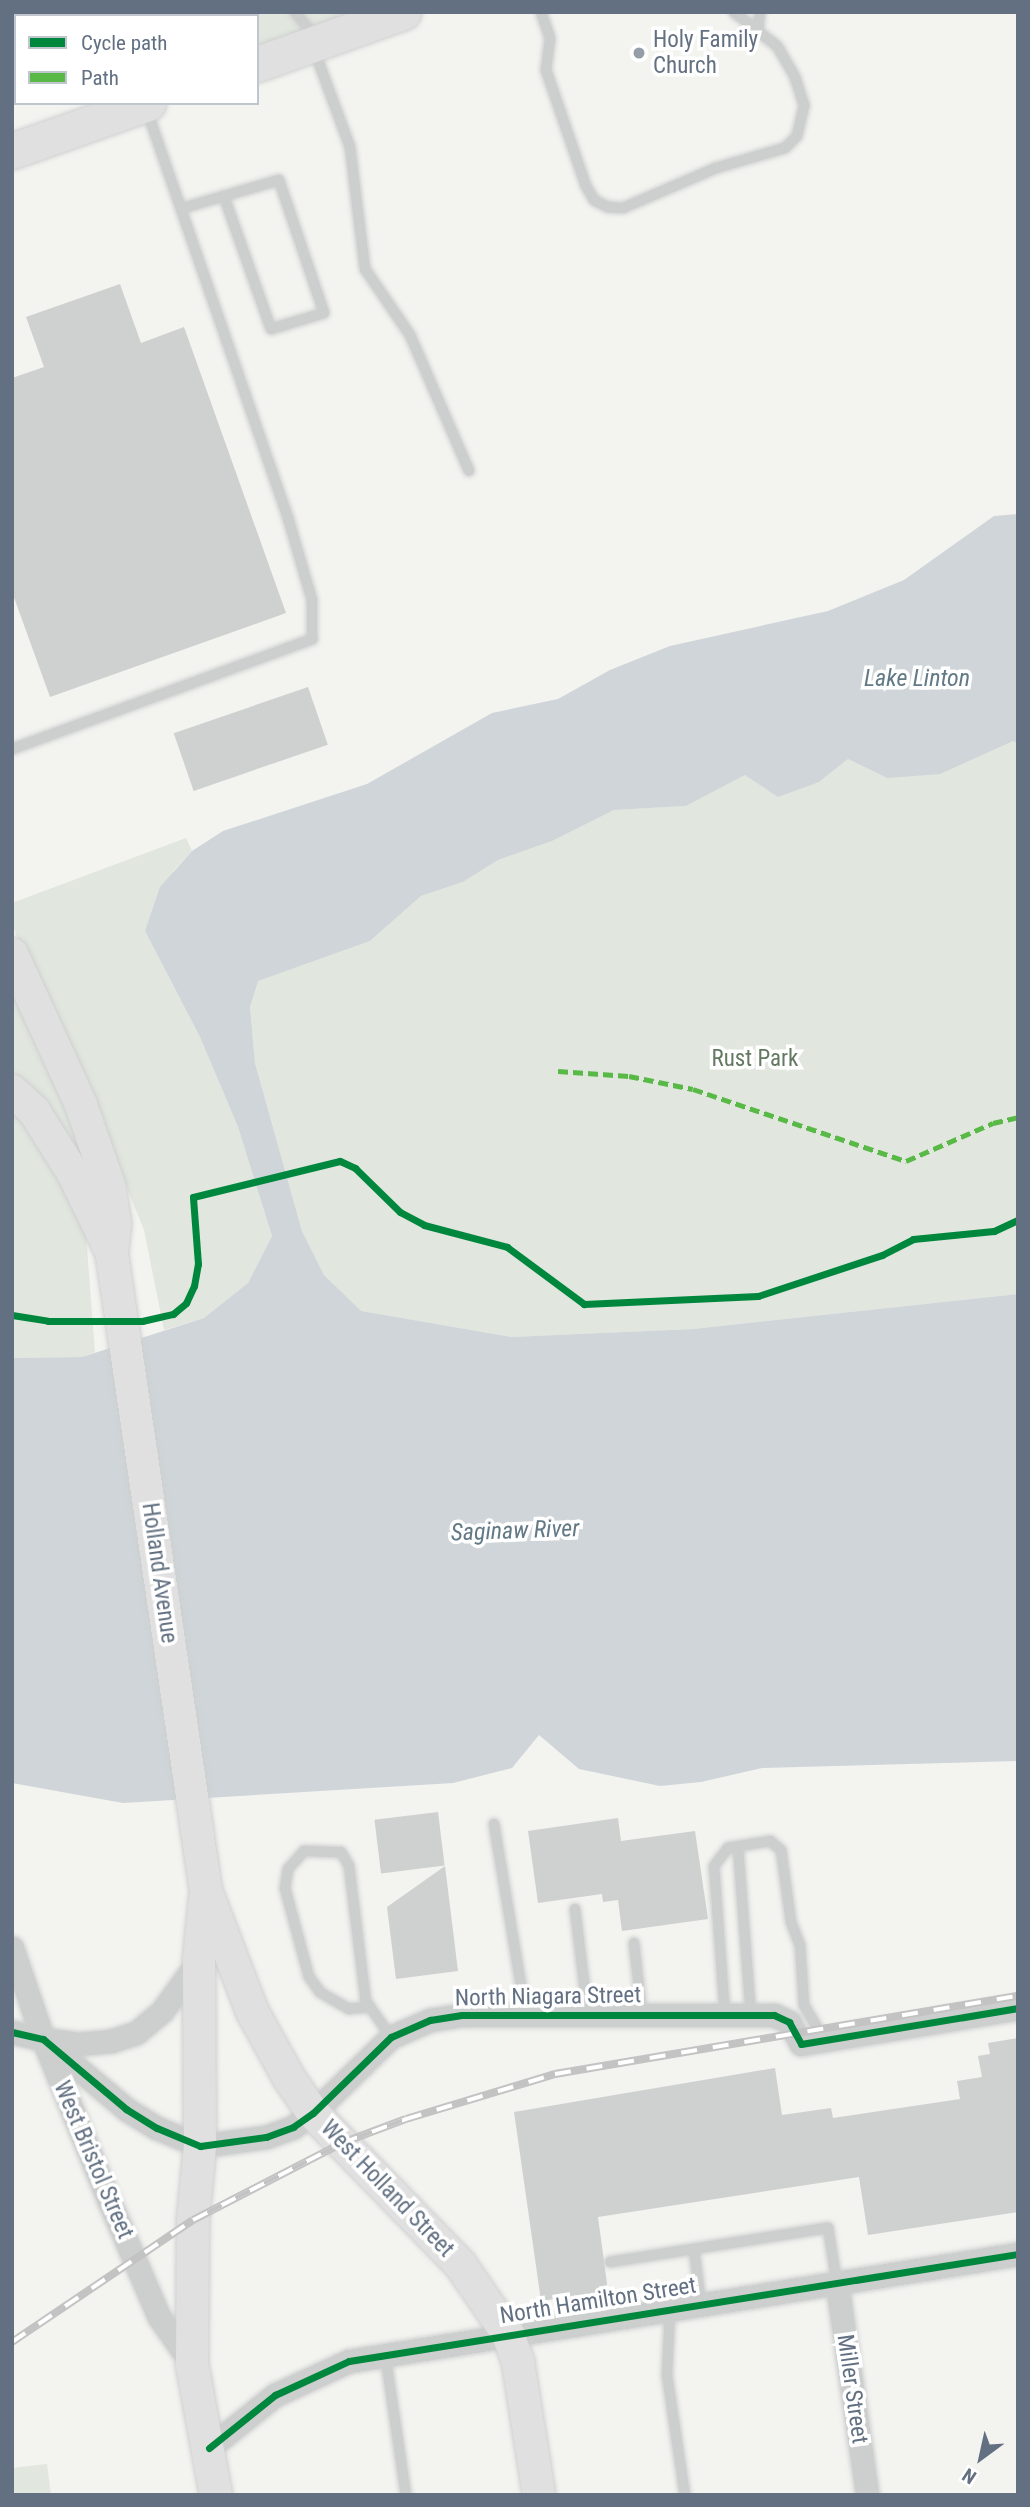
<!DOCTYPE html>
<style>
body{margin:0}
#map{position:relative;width:1030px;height:2507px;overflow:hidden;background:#f3f3f0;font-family:"Roboto Condensed",sans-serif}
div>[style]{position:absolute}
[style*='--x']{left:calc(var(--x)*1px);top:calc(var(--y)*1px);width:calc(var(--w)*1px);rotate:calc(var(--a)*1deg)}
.green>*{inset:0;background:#e1e6de}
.water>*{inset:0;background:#cfd5d8}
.building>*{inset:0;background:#cfd0d0;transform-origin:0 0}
.roads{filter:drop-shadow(0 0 2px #ced0d0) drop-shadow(0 0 2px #ced0d0)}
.service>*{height:10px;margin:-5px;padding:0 5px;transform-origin:5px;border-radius:5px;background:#cdcece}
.minor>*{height:23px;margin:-11.5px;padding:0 11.5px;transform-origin:11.5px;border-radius:11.5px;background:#cdcece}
.secondary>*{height:32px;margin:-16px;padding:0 16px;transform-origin:16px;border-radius:16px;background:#e0e0e1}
.primary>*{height:35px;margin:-17.5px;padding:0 17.5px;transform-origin:17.5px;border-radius:17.5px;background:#e0e0e1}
.rail>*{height:8px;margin-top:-4px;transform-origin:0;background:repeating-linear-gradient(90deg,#fff 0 16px,#c3c3c4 0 32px);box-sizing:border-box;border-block:2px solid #c3c3c4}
.quiet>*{height:5px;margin-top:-2.5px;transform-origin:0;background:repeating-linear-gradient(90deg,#58b947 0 10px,transparent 0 15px)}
.cycleway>*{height:7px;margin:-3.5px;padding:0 3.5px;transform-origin:3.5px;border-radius:3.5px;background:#00873e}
.dots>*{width:19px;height:19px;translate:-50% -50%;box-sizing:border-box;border:4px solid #fff;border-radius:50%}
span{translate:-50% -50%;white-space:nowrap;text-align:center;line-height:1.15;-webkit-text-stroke:7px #fff;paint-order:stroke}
.poi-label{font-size:23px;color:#627082}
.left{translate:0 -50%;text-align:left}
.park-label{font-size:23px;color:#637961}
.street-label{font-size:23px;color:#627082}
.water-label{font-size:24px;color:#627986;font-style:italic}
.frame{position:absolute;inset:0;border:14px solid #627082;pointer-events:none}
.legend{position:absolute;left:14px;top:14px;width:245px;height:91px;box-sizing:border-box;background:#fff;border:2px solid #c0c6cd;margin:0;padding:9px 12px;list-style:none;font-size:21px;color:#627082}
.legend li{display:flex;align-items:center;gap:14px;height:35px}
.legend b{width:35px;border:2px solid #c0c6cd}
.north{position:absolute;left:946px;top:2423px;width:70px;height:70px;-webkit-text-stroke:5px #fff;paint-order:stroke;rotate:213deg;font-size:19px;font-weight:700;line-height:28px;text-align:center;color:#627082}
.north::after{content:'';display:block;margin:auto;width:24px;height:32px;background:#627082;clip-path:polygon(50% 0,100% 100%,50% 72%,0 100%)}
</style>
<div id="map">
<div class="green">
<i style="clip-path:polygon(169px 12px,403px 12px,257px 64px,257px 16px)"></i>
<i style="clip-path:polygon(1013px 741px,1018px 744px,1018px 1294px,693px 1329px,511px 1337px,360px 1311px,324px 1275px,302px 1231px,255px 1063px,250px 1007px,257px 981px,370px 941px,421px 896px,463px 882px,498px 860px,552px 841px,614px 810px,686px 806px,745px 775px,819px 782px,848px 759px,887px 778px)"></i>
<i style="clip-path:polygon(186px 838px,192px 851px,174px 870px,145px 931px,200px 1037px,238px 1127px,272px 1236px,248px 1283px,204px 1318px,164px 1330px,144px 1230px,72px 1054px,27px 963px,12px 924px,12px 903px)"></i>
<i style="clip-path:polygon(12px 990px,66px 1100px,88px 1170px,59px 1121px,12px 1071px)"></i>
<i style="clip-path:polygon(12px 1106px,79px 1207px,86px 1235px,95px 1352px,82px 1357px,12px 1358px)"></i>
<i style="clip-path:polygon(47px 2464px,51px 2495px,12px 2495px,12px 2468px)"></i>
</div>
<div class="water">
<i style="clip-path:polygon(1018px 514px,1018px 744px,1013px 741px,940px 774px,887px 778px,848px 759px,819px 782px,778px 797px,745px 775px,686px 806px,614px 810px,552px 841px,498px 860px,463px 882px,421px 896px,370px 941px,258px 981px,250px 1007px,255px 1063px,302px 1231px,324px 1275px,361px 1311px,511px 1337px,693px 1329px,1018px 1294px,1018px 1761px,762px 1768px,701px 1782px,660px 1786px,579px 1769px,539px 1735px,512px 1768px,453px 1783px,123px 1803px,12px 1783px,12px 1358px,82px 1357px,204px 1318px,248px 1283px,272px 1236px,238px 1127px,200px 1037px,145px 931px,160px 887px,192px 851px,223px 831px,367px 784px,492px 713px,558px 699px,610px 670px,670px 646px,828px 611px,904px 580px,994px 516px)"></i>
</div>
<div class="building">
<i style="clip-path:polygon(120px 284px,141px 343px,184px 327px,286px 613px,50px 697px,12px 592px,12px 378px,44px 367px,26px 317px)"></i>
<i style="left:308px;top:687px;width:61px;height:142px;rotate:71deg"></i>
<i style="left:438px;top:1812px;width:54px;height:64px;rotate:83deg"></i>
<i style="clip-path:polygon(618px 1818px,621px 1841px,695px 1831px,708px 1919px,622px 1931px,618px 1900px,603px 1902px,602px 1894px,538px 1903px,528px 1831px)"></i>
<i style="clip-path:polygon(445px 1866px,458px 1971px,396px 1979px,387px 1907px)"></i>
<i style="clip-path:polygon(1018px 2038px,1018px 2212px,868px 2235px,859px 2177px,598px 2217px,608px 2291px,541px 2301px,514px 2112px,775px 2068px,782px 2115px,831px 2108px,833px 2118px,960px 2099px,957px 2081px,982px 2077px,978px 2056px,990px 2054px,988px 2043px)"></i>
</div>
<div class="roads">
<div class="service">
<i style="--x:175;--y:12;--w:4;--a:76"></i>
<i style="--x:295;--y:12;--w:32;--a:51"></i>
<i style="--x:541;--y:12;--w:28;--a:71"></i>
<i style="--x:550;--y:38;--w:32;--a:97"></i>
<i style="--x:546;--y:70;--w:123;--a:71"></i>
<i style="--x:586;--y:186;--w:16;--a:60"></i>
<i style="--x:594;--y:200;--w:16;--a:27"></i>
<i style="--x:608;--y:207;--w:15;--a:4"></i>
<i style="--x:623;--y:208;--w:101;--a:-23.3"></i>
<i style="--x:716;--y:168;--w:72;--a:-16.2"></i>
<i style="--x:785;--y:148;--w:17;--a:-45"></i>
<i style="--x:797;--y:136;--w:32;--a:-77"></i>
<i style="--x:804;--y:105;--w:29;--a:-108"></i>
<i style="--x:795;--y:77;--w:36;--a:-120"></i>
<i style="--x:777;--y:46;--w:24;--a:-142"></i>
<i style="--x:734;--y:12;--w:31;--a:38"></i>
<i style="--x:758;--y:31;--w:19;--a:-84"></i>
<i style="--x:248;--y:16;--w:4;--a:-76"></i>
<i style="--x:313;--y:47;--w:107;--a:69.7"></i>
<i style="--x:350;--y:147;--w:123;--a:83"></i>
<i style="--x:365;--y:269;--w:80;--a:55.7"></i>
<i style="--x:410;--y:335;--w:148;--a:66.5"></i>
<i style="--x:183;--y:208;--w:43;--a:-16.3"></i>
<i style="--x:224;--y:196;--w:57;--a:-16.2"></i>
<i style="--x:279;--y:180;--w:140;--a:71.3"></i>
<i style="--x:324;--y:313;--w:55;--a:163.2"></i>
<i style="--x:271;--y:329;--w:141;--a:-109.5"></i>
<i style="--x:12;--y:749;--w:320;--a:-20.1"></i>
<i style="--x:312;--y:639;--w:39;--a:-90"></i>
<i style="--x:312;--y:600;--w:85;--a:-106.3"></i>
<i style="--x:288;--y:518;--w:435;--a:-109.1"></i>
<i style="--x:494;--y:1824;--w:194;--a:80.5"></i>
<i style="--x:738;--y:1847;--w:169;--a:85.6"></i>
<i style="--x:575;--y:1909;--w:107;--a:83"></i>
<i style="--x:634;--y:1943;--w:72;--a:83.7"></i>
<i style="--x:370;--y:2007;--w:21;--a:175"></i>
<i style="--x:349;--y:2009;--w:34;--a:-150"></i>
<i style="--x:320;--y:1992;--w:19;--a:-126"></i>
<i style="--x:309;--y:1977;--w:92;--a:-105.1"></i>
<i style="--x:285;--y:1888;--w:19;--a:-81"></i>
<i style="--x:288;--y:1869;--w:24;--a:-48"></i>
<i style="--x:304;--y:1851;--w:37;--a:2"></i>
<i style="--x:341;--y:1852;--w:16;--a:60"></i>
<i style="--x:349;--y:1866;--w:137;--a:82.9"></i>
<i style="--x:366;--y:2002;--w:6;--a:51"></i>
<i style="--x:370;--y:2007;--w:37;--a:55"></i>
<i style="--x:725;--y:2015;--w:149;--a:-94.2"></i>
<i style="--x:714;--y:1866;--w:23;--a:-52"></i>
<i style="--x:728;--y:1848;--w:43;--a:-9.5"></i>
<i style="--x:770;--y:1841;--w:14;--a:39"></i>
<i style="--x:781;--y:1850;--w:73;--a:82.1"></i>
<i style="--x:791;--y:1922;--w:25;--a:69"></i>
<i style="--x:800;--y:1945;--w:60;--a:86.2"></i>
<i style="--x:804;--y:2005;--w:39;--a:60"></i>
<i style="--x:694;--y:2249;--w:55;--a:82.7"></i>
<i style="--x:610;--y:2262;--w:221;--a:-8.9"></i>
<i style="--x:828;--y:2228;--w:56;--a:80.7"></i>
<i style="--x:670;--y:2311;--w:64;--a:92.7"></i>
<i style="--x:667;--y:2375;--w:121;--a:81.5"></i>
<i style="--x:385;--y:2353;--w:144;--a:81.6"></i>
</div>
<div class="minor">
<i style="--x:12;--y:1948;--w:96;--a:71.2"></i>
<i style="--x:43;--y:2039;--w:177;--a:67.8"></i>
<i style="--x:110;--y:2203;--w:124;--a:66.7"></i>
<i style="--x:159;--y:2317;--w:57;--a:54.9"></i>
<i style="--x:12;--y:2032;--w:32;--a:13"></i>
<i style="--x:43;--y:2039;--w:109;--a:40.1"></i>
<i style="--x:126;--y:2109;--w:36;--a:32"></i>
<i style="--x:157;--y:2128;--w:47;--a:22.7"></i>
<i style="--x:200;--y:2146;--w:67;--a:-7.8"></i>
<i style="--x:266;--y:2137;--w:29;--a:-20"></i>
<i style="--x:293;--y:2127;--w:24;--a:-35"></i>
<i style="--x:313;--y:2113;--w:109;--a:-44.3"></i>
<i style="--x:391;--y:2037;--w:43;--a:-23.6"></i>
<i style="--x:430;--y:2020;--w:32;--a:-9"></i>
<i style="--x:462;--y:2015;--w:312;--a:0"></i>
<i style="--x:774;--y:2015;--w:17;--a:25"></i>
<i style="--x:789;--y:2022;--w:25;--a:61"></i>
<i style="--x:801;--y:2044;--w:220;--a:-9.4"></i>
<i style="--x:43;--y:2039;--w:35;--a:8"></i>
<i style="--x:78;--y:2044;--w:33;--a:-5"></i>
<i style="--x:111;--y:2041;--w:26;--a:-18"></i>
<i style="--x:136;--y:2033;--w:35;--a:-40"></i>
<i style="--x:163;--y:2010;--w:62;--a:-54.2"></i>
<i style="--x:837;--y:2283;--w:214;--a:81.9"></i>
<i style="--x:209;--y:2448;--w:85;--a:-38.8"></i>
<i style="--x:275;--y:2395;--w:81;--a:-24.7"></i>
<i style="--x:349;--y:2361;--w:678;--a:-9.09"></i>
</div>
<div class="secondary">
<i style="--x:12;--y:954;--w:166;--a:65.4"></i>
<i style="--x:81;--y:1105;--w:85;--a:70.7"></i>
<i style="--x:109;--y:1185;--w:39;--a:81"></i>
<i style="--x:115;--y:1224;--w:31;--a:96"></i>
<i style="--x:112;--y:1255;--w:643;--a:81.59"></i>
<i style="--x:206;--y:1891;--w:129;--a:69"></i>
<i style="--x:252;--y:2011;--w:77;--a:61.1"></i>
<i style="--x:289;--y:2078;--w:42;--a:55.6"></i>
<i style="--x:313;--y:2113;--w:211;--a:45.8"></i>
<i style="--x:460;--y:2264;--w:85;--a:55.6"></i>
<i style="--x:508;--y:2334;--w:30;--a:70"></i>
<i style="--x:518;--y:2362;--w:135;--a:81"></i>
<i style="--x:12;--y:1091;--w:30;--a:42"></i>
<i style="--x:34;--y:1111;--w:73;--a:57.8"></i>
<i style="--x:73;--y:1173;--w:82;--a:64.1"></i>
<i style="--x:205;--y:1900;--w:60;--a:95.7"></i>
<i style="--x:199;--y:1960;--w:186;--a:89.7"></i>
<i style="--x:200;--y:2146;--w:74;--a:95.4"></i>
<i style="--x:193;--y:2220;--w:144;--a:90.4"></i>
<i style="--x:192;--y:2364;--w:133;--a:79.6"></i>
</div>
<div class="primary">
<i style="--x:257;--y:64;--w:155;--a:-19.6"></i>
<i style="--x:12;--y:151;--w:144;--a:-19.4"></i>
</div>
</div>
<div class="rail">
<i style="--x:12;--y:2342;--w:218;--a:-34"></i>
<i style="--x:193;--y:2220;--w:168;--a:-27.3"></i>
<i style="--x:342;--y:2143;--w:68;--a:-20.6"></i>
<i style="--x:406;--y:2119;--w:156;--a:-16.8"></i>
<i style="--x:555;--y:2074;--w:470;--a:-9.6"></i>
</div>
<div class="quiet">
<i style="--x:558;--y:1071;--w:71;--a:4"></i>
<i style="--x:629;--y:1076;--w:65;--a:11.5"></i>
<i style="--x:693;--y:1089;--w:225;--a:18.7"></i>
<i style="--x:906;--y:1161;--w:95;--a:-23.6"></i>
<i style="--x:993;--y:1123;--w:26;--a:-13"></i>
</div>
<div class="cycleway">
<i style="--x:12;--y:1315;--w:36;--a:9"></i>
<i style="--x:48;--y:1321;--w:94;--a:0"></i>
<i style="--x:142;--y:1321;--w:32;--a:-13"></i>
<i style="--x:173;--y:1314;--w:17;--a:-40"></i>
<i style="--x:186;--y:1303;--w:19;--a:-65"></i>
<i style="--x:194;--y:1286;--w:22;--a:-80"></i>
<i style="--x:198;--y:1264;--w:67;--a:-94.3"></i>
<i style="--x:193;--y:1197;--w:151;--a:-13.8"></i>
<i style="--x:340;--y:1161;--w:17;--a:25"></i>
<i style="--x:355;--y:1168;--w:63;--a:44.4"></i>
<i style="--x:400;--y:1212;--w:27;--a:28"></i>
<i style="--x:424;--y:1225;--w:86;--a:14.8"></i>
<i style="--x:507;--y:1247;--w:96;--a:36.5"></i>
<i style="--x:584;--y:1304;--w:174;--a:-2.6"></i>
<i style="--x:758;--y:1296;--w:131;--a:-18.3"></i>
<i style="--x:882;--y:1255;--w:35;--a:-27"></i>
<i style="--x:913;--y:1239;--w:81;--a:-5.6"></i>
<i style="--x:994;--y:1231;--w:26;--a:-25"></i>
<i style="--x:12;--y:2032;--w:32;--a:13"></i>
<i style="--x:43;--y:2039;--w:109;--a:40.1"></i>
<i style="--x:126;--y:2109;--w:36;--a:32"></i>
<i style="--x:157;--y:2128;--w:47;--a:22.7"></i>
<i style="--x:200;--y:2146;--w:67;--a:-7.8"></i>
<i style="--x:266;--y:2137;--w:29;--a:-20"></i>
<i style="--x:293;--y:2127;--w:24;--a:-35"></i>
<i style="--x:313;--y:2113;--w:109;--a:-44.3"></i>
<i style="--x:391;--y:2037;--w:43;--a:-23.6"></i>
<i style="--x:430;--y:2020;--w:32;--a:-9"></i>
<i style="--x:462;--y:2015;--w:312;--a:0"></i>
<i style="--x:774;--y:2015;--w:17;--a:25"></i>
<i style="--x:789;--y:2022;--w:25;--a:61"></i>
<i style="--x:801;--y:2044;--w:220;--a:-9.4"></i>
<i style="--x:209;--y:2448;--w:85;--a:-38.8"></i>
<i style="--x:275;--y:2395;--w:81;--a:-24.7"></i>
<i style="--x:349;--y:2361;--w:678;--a:-9.09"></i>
</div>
<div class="dots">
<i style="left:639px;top:53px;background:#959ea8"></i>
</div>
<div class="poi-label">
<span class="left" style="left:653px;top:53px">Holy Family<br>Church</span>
</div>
<div class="park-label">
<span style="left:755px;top:1059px">Rust Park</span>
</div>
<div class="street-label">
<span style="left:159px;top:1573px;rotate:82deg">Holland Avenue</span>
<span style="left:548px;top:1997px;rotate:-1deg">North Niagara Street</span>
<span style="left:93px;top:2160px;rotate:67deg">West Bristol Street</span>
<span style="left:387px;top:2189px;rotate:46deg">West Holland Street</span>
<span style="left:598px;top:2301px;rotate:-9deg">North Hamilton Street</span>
<span style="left:852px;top:2389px;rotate:82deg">Miller Street</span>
</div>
<div class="water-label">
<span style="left:917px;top:679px">Lake Linton</span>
<span style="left:515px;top:1531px;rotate:-2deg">Saginaw River</span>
</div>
<div class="frame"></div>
<ul class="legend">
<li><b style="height:9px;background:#00873e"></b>Cycle path</li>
<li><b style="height:9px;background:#58b947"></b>Path</li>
</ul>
<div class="north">N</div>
</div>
